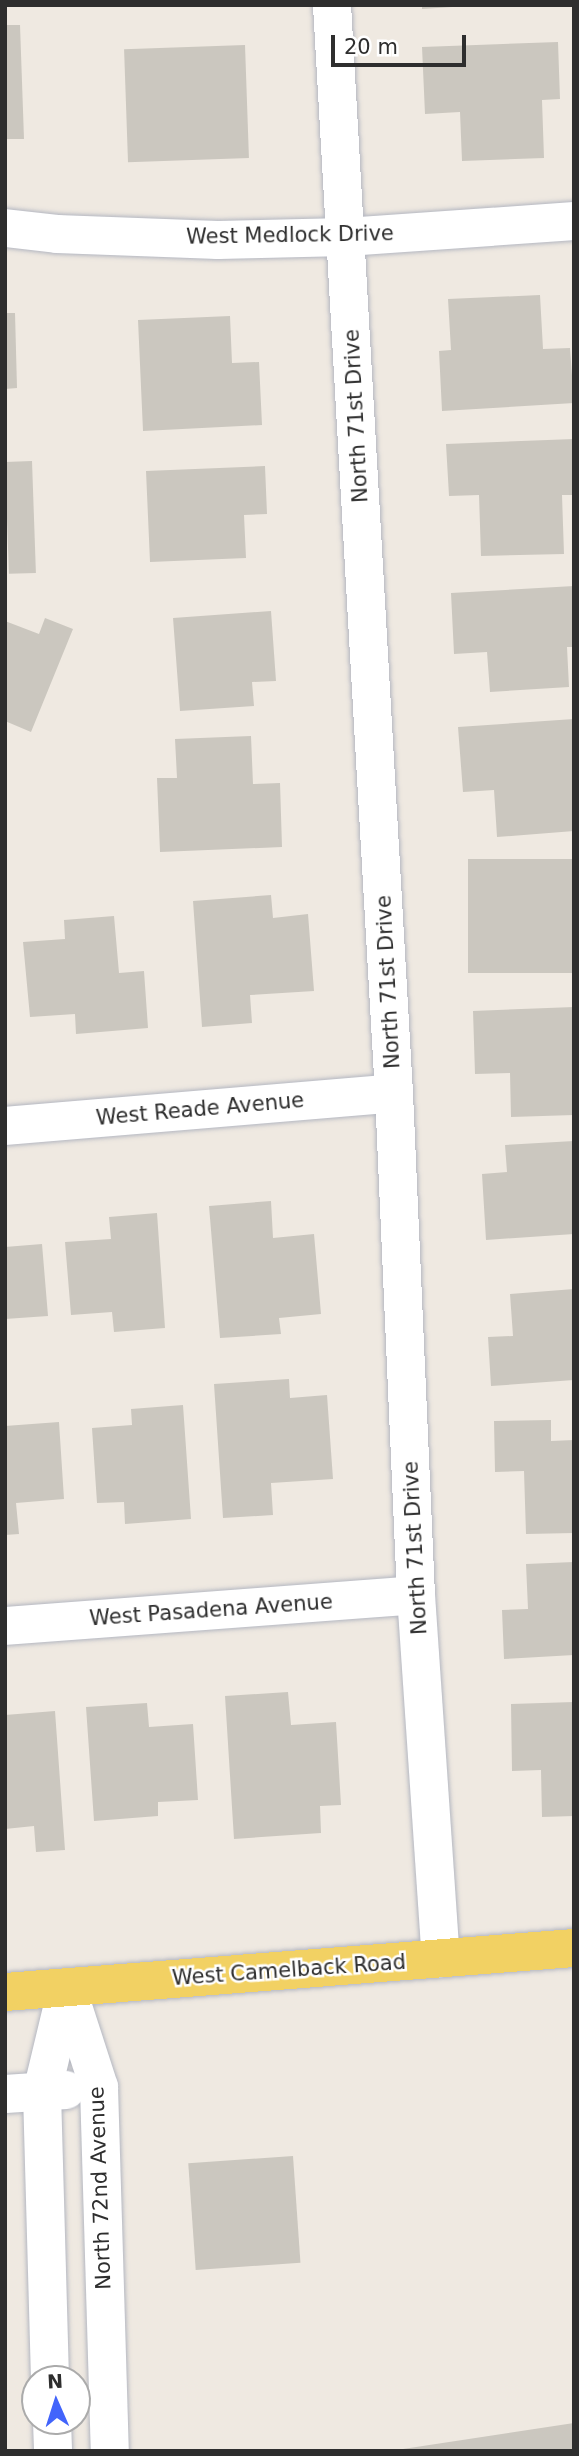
<!DOCTYPE html>
<style>
body{margin:0}
#map{position:relative;width:579px;height:2456px;overflow:hidden;background:#efe9e1;font-family:"DejaVu Sans",sans-serif}
div>[style]{position:absolute}
[style*='--x']{left:calc(var(--x)*1px);top:calc(var(--y)*1px);width:calc(var(--w)*1px);rotate:calc(var(--a)*1deg)}
.building>*{inset:0;background:#cbc7bf;transform-origin:0 0}
.roads{filter:drop-shadow(0 0 2px #b4b7c1) drop-shadow(0 0 2px #b4b7c1)}
.minor>*{height:38px;margin:-19px;padding:0 19px;transform-origin:19px;border-radius:19px;background:#fff}
.primary>*{height:38px;margin:-19px;padding:0 19px;transform-origin:19px;border-radius:19px;background:#f2d163}
span{translate:-50% -50%;white-space:nowrap;text-align:center;line-height:1.15;-webkit-text-stroke:5px #fff;paint-order:stroke}
.street-label{font-size:21px;color:#2e2e2e}
.frame{position:absolute;inset:0;border:7px solid #2e2e2e;pointer-events:none}
.north{position:absolute;left:21px;top:2365px;width:70px;height:70px;box-sizing:border-box;background:#fff;border:2px solid #ababab;border-radius:50%;rotate:357deg;font-size:19px;font-weight:700;line-height:28px;text-align:center;color:#2e2e2e}
.north::after{content:'';display:block;margin:auto;width:24px;height:32px;background:#4264fb;clip-path:polygon(50% 0,100% 100%,50% 72%,0 100%)}
.scale{position:absolute;left:331px;top:35px;width:135px;height:32px;box-sizing:border-box;border:4px solid #2e2e2e;border-top:0;padding-left:9px;font-size:21px;line-height:24px;white-space:nowrap;color:#2e2e2e;-webkit-text-stroke:5px #fff;paint-order:stroke}
</style>
<div id="map">
<div class="building">
<i style="clip-path:polygon(422px 5px,452px 5px,452px 7px,422px 9px)"></i>
<i style="clip-path:polygon(5px 25px,20px 25px,24px 139px,5px 139px)"></i>
<i style="clip-path:polygon(558px 42px,560px 99px,542px 100px,544px 158px,462px 161px,460px 112px,425px 114px,422px 47px)"></i>
<i style="left:245px;top:45px;width:113px;height:121px;rotate:88deg"></i>
<i style="clip-path:polygon(540px 295px,543px 349px,570px 348px,574px 403px,442px 411px,439px 351px,451px 350px,448px 299px)"></i>
<i style="clip-path:polygon(5px 313px,15px 313px,17px 388px,5px 389px)"></i>
<i style="clip-path:polygon(230px 316px,232px 363px,259px 362px,262px 425px,143px 431px,138px 320px)"></i>
<i style="clip-path:polygon(574px 439px,574px 495px,562px 495px,564px 554px,481px 556px,479px 495px,449px 496px,446px 444px)"></i>
<i style="left:32px;top:461px;width:112px;height:27px;rotate:88deg"></i>
<i style="clip-path:polygon(265px 466px,267px 514px,244px 515px,246px 558px,150px 562px,146px 471px)"></i>
<i style="clip-path:polygon(574px 586px,574px 647px,567px 647px,569px 687px,490px 692px,487px 652px,454px 654px,451px 593px)"></i>
<i style="clip-path:polygon(271px 611px,276px 681px,252px 682px,254px 706px,180px 711px,173px 618px)"></i>
<i style="clip-path:polygon(45px 618px,73px 629px,31px 732px,5px 721px,5px 621px,39px 634px)"></i>
<i style="clip-path:polygon(574px 719px,574px 831px,497px 837px,494px 790px,463px 792px,458px 727px)"></i>
<i style="clip-path:polygon(251px 736px,253px 784px,280px 783px,282px 847px,160px 852px,157px 778px,177px 778px,175px 739px)"></i>
<i style="left:574px;top:859px;width:114px;height:106px;rotate:90deg"></i>
<i style="clip-path:polygon(271px 895px,273px 918px,308px 914px,314px 991px,250px 995px,252px 1023px,202px 1027px,193px 901px)"></i>
<i style="clip-path:polygon(114px 916px,119px 973px,144px 971px,148px 1028px,76px 1034px,75px 1014px,30px 1017px,23px 942px,65px 939px,64px 920px)"></i>
<i style="clip-path:polygon(574px 1007px,574px 1115px,511px 1117px,510px 1073px,475px 1074px,473px 1011px)"></i>
<i style="clip-path:polygon(574px 1141px,574px 1234px,486px 1240px,482px 1174px,507px 1172px,505px 1145px)"></i>
<i style="clip-path:polygon(271px 1201px,273px 1238px,314px 1234px,321px 1314px,279px 1318px,281px 1334px,220px 1338px,209px 1206px)"></i>
<i style="clip-path:polygon(157px 1213px,165px 1328px,114px 1332px,112px 1312px,71px 1315px,65px 1242px,111px 1239px,109px 1217px)"></i>
<i style="clip-path:polygon(42px 1244px,48px 1316px,5px 1319px,5px 1247px)"></i>
<i style="clip-path:polygon(574px 1289px,574px 1380px,491px 1386px,488px 1337px,513px 1336px,510px 1294px)"></i>
<i style="clip-path:polygon(289px 1379px,290px 1398px,327px 1395px,333px 1479px,271px 1483px,273px 1515px,223px 1518px,214px 1384px)"></i>
<i style="clip-path:polygon(183px 1405px,191px 1519px,125px 1524px,124px 1502px,97px 1503px,92px 1428px,132px 1425px,131px 1409px)"></i>
<i style="clip-path:polygon(551px 1420px,551px 1441px,574px 1440px,574px 1533px,526px 1534px,524px 1471px,495px 1472px,494px 1421px)"></i>
<i style="clip-path:polygon(59px 1422px,64px 1499px,16px 1503px,19px 1534px,5px 1535px,5px 1426px)"></i>
<i style="clip-path:polygon(574px 1562px,574px 1655px,504px 1659px,502px 1610px,528px 1609px,526px 1564px)"></i>
<i style="clip-path:polygon(288px 1692px,291px 1725px,336px 1722px,341px 1805px,320px 1806px,321px 1833px,234px 1839px,225px 1696px)"></i>
<i style="clip-path:polygon(574px 1702px,574px 1816px,542px 1817px,541px 1770px,512px 1771px,511px 1704px)"></i>
<i style="clip-path:polygon(147px 1703px,149px 1727px,193px 1724px,198px 1800px,158px 1802px,158px 1816px,94px 1821px,86px 1707px)"></i>
<i style="clip-path:polygon(55px 1711px,65px 1850px,36px 1852px,34px 1826px,5px 1829px,5px 1715px)"></i>
<i style="left:293px;top:2156px;width:107px;height:105px;rotate:86deg"></i>
<i style="clip-path:polygon(574px 2423px,574px 2451px,404px 2451px,403px 2449px)"></i>
</div>
<div class="roads">
<div class="minor">
<i style="--x:332;--y:5;--w:1090;--a:86.74"></i>
<i style="--x:394;--y:1093;--w:502;--a:87.49"></i>
<i style="--x:416;--y:1595;--w:364;--a:86.1"></i>
<i style="--x:5;--y:228;--w:52;--a:6.6"></i>
<i style="--x:57;--y:234;--w:161;--a:2.1"></i>
<i style="--x:218;--y:240;--w:128;--a:-1.3"></i>
<i style="--x:346;--y:237;--w:229;--a:-4"></i>
<i style="--x:5;--y:1126;--w:390;--a:-4.8"></i>
<i style="--x:5;--y:1626;--w:412;--a:-4.3"></i>
<i style="--x:67;--y:1988;--w:104;--a:72.1"></i>
<i style="--x:99;--y:2087;--w:364;--a:88.3"></i>
<i style="--x:5;--y:2094;--w:61;--a:-3.8"></i>
<i style="--x:50;--y:2379;--w:287;--a:-91.6"></i>
<i style="--x:42;--y:2092;--w:107;--a:-76.5"></i>
<i style="--x:52;--y:2421;--w:30;--a:88"></i>
</div>
<div class="primary">
<i style="--x:5;--y:1992;--w:571;--a:-4.42"></i>
</div>
</div>
<div class="street-label">
<span style="left:290px;top:235px;rotate:-1deg">West Medlock Drive</span>
<span style="left:356px;top:416px;rotate:-93deg">North 71st Drive</span>
<span style="left:388px;top:982px;rotate:-93deg">North 71st Drive</span>
<span style="left:200px;top:1109px;rotate:-5deg">West Reade Avenue</span>
<span style="left:415px;top:1548px;rotate:-93deg">North 71st Drive</span>
<span style="left:211px;top:1610px;rotate:-4deg">West Pasadena Avenue</span>
<span style="left:289px;top:1970px;rotate:-4deg">West Camelback Road</span>
<span style="left:100px;top:2188px;rotate:-92deg">North 72nd Avenue</span>
</div>
<div class="frame"></div>
<div class="north">N</div>
<div class="scale">20 m</div>
</div>
